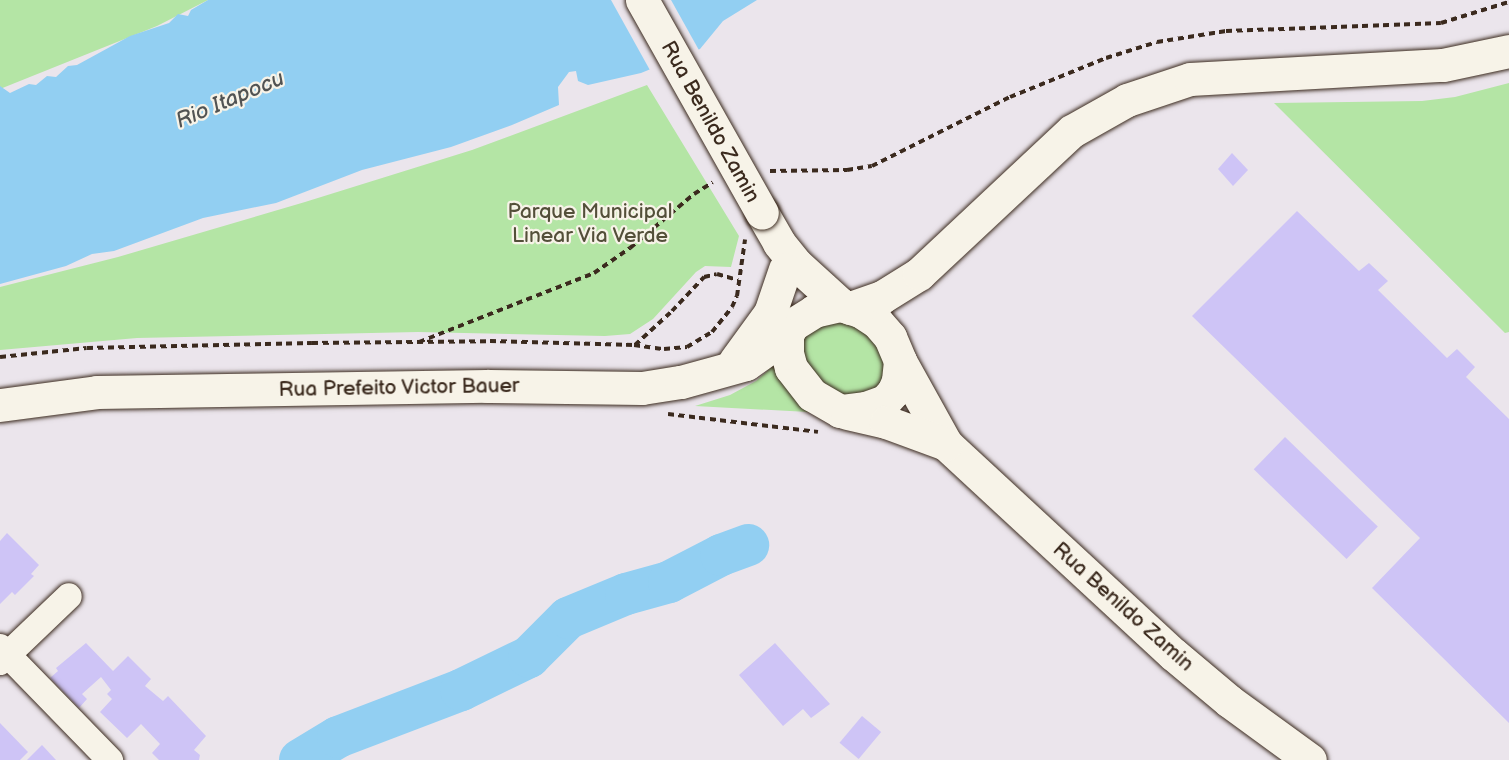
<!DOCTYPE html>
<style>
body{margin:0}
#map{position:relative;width:1509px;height:760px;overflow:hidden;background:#ebe5ec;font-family:"Balsamiq Sans",sans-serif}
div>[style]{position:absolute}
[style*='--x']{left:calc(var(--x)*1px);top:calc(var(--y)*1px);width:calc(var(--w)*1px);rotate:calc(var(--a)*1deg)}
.green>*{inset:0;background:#b4e5a5}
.water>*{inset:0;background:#92cff2}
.pier>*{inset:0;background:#ebe5ec}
.river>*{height:42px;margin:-21px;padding:0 21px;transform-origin:21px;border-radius:21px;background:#92cff2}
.building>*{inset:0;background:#cec4f6;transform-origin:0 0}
.path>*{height:4px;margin-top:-2px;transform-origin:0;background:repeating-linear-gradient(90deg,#3b2a1e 0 6px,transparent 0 10.5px)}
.roads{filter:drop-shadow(0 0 2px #3b2a1e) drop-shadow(0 0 2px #3b2a1e)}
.street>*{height:26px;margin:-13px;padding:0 13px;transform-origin:13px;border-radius:13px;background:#f7f3e8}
.secondary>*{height:33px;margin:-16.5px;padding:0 16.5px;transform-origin:16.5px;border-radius:16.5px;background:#f7f3e8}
.bridges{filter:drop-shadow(0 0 2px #3b2a1e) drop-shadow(0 0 2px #3b2a1e)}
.secondary-bridge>*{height:33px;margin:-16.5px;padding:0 16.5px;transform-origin:16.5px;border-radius:16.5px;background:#f7f3e8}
span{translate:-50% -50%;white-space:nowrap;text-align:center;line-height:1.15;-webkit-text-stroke:4.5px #f7f3e8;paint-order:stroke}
.street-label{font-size:21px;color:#3b2a1e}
.park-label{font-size:21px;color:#534f39}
.water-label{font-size:22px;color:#515353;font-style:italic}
</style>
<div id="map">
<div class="green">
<i style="clip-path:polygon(0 0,208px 0,157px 26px,0 89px)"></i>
<i style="clip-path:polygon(1509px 83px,1509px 332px,1505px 333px,1274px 103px,1422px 101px,1455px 97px)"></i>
<i style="clip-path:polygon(647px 85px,739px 236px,731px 267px,705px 266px,696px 272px,653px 319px,630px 334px,605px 336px,418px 332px,137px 338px,0 350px,0 287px,118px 257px,305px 202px,472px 150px)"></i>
<i style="clip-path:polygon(822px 316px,883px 335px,885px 390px,849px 404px,813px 387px,794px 339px)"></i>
<i style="clip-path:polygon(775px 364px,827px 413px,695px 406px,730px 395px,756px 381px)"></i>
</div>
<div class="water">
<i style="clip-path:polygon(208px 0,757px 0,723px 21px,700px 49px,641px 73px,588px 85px,578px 81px,576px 71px,569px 72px,558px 87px,559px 105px,512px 125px,451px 147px,362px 170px,276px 203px,203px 218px,114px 251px,92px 254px,66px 266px,0 284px,0 86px,10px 93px,29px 84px,36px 85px,47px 76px,56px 77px,68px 66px,77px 65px,130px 36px,169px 23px,178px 14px,188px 16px,191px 10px)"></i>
</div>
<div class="pier">
<i style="clip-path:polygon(611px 0,671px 0,700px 52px,651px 72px)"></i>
</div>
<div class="river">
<i style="--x:300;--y:760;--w:44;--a:-31.2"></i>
<i style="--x:338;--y:737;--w:132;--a:-20.9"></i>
<i style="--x:461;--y:690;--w:76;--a:-25.9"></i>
<i style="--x:529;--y:657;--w:55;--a:-45"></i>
<i style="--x:568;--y:618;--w:63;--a:-22.5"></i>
<i style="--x:626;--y:594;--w:45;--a:-15.6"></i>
<i style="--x:669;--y:582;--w:59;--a:-27.4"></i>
<i style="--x:721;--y:555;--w:29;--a:-20"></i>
</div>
<div class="building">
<i style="clip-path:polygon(1232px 153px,1248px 170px,1233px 186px,1218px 169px)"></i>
<i style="clip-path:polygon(1297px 211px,1359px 271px,1369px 263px,1388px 281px,1378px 290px,1447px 358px,1457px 349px,1475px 367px,1466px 377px,1509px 419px,1509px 723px,1372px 588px,1420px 538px,1192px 316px)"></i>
<i style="left:1285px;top:437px;width:129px;height:45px;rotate:44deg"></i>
<i style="clip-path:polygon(7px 533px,39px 565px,31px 574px,34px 576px,15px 595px,12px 592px,0 604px,0 541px)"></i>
<i style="clip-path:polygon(86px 643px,113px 671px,128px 656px,151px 679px,145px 686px,163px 701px,168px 696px,206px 736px,194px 750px,200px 755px,199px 760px,159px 760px,152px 753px,160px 744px,141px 724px,127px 738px,100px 712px,112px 699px,107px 694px,111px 690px,101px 677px,82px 694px,87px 699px,79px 708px,50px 678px,58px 671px,56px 668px)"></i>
<i style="clip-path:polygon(775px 643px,830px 704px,811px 718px,803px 709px,783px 726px,739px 675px)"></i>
<i style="left:862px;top:716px;width:25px;height:35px;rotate:40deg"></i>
<i style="clip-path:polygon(0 723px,28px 752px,20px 760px,0 760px)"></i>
<i style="clip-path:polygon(42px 745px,56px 760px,27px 760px)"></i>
</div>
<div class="path">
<i style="--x:770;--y:171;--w:77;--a:-0.7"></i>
<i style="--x:847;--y:170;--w:25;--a:-9"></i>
<i style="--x:872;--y:166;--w:154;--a:-26.6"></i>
<i style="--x:1010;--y:97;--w:104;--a:-22.1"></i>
<i style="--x:1106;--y:58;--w:53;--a:-17.4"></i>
<i style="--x:1157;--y:42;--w:70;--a:-9.1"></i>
<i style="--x:1226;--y:31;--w:215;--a:-2.1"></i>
<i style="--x:1441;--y:23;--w:71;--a:-17.2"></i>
<i style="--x:419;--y:342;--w:188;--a:-21.5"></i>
<i style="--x:594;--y:273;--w:44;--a:-34.8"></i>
<i style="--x:630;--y:248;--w:84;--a:-40.2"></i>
<i style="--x:694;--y:194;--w:22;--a:-32"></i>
<i style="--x:635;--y:345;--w:50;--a:-42.6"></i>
<i style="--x:672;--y:311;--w:47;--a:-46.7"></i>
<i style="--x:704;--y:277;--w:13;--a:-13"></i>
<i style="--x:717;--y:274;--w:22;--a:16"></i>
<i style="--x:0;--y:357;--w:87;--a:-5.9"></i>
<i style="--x:87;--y:348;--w:225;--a:-1.3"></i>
<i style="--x:312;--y:343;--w:178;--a:-0.6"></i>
<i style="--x:490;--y:341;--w:144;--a:1.6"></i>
<i style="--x:634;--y:345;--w:30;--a:8"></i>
<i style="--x:664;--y:349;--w:23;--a:-5"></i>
<i style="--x:687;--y:347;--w:29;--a:-31"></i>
<i style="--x:712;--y:332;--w:32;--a:-51"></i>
<i style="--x:732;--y:307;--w:12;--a:-66"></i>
<i style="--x:737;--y:296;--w:57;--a:-81.9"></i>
<i style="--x:668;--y:414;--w:151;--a:6.8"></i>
</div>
<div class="roads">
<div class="street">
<i style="--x:0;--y:647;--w:158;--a:45.8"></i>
<i style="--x:0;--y:662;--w:95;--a:-43.7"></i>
</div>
<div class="secondary">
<i style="--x:762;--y:213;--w:34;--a:60"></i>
<i style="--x:779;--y:243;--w:27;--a:51"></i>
<i style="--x:796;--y:264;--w:61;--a:42.3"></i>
<i style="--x:841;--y:305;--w:20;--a:18"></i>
<i style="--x:860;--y:311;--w:20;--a:33"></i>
<i style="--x:877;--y:322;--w:20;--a:49"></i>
<i style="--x:890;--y:337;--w:26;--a:67"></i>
<i style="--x:900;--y:361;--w:20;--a:96"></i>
<i style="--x:898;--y:381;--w:12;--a:114"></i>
<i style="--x:893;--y:392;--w:12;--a:132"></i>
<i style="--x:885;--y:401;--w:20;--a:160"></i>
<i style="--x:866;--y:408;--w:26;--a:173"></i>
<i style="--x:840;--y:411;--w:32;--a:-150"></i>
<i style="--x:812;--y:395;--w:34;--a:-128"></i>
<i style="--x:791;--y:368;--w:16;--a:-105"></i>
<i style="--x:787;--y:353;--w:18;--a:-90"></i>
<i style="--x:787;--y:335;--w:11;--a:-63"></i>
<i style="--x:792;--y:325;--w:26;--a:-32"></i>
<i style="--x:814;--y:311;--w:28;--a:-13"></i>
<i style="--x:850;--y:308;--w:34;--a:-19"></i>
<i style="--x:882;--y:297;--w:44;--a:-31.9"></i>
<i style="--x:919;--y:274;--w:209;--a:-43.1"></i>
<i style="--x:1072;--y:131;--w:63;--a:-29.4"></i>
<i style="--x:1127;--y:100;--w:66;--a:-18.4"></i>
<i style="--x:1190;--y:79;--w:253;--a:-3.2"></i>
<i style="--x:1443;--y:65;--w:67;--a:-12"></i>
<i style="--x:735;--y:361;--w:59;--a:-53.9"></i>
<i style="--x:770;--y:313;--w:46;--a:-71.2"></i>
<i style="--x:900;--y:361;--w:95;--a:61"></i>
<i style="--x:946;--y:444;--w:309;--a:42.8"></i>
<i style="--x:1173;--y:654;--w:73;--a:40"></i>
<i style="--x:1229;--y:701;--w:100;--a:36.1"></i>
<i style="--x:0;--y:405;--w:98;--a:-7.6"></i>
<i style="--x:97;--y:392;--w:390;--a:-0.9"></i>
<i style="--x:487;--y:386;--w:155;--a:0.7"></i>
<i style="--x:642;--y:388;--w:39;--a:-9"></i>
<i style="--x:681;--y:382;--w:67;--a:-15.5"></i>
<i style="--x:746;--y:364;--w:50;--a:-35.3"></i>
<i style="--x:847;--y:413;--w:40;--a:13"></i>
<i style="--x:886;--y:422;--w:64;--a:20.1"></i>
</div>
</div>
<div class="bridges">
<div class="secondary-bridge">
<i style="--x:642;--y:0;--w:244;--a:60.6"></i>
</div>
</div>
<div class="street-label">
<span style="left:710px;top:122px;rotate:61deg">Rua Benildo Zamin</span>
<span style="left:399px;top:388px;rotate:-1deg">Rua Prefeito Victor Bauer</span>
<span style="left:1123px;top:607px;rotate:42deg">Rua Benildo Zamin</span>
</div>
<div class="park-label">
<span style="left:590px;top:224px">Parque Municipal<br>Linear Via Verde</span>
</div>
<div class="water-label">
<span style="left:230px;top:100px;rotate:-23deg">Rio Itapocu</span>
</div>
</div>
